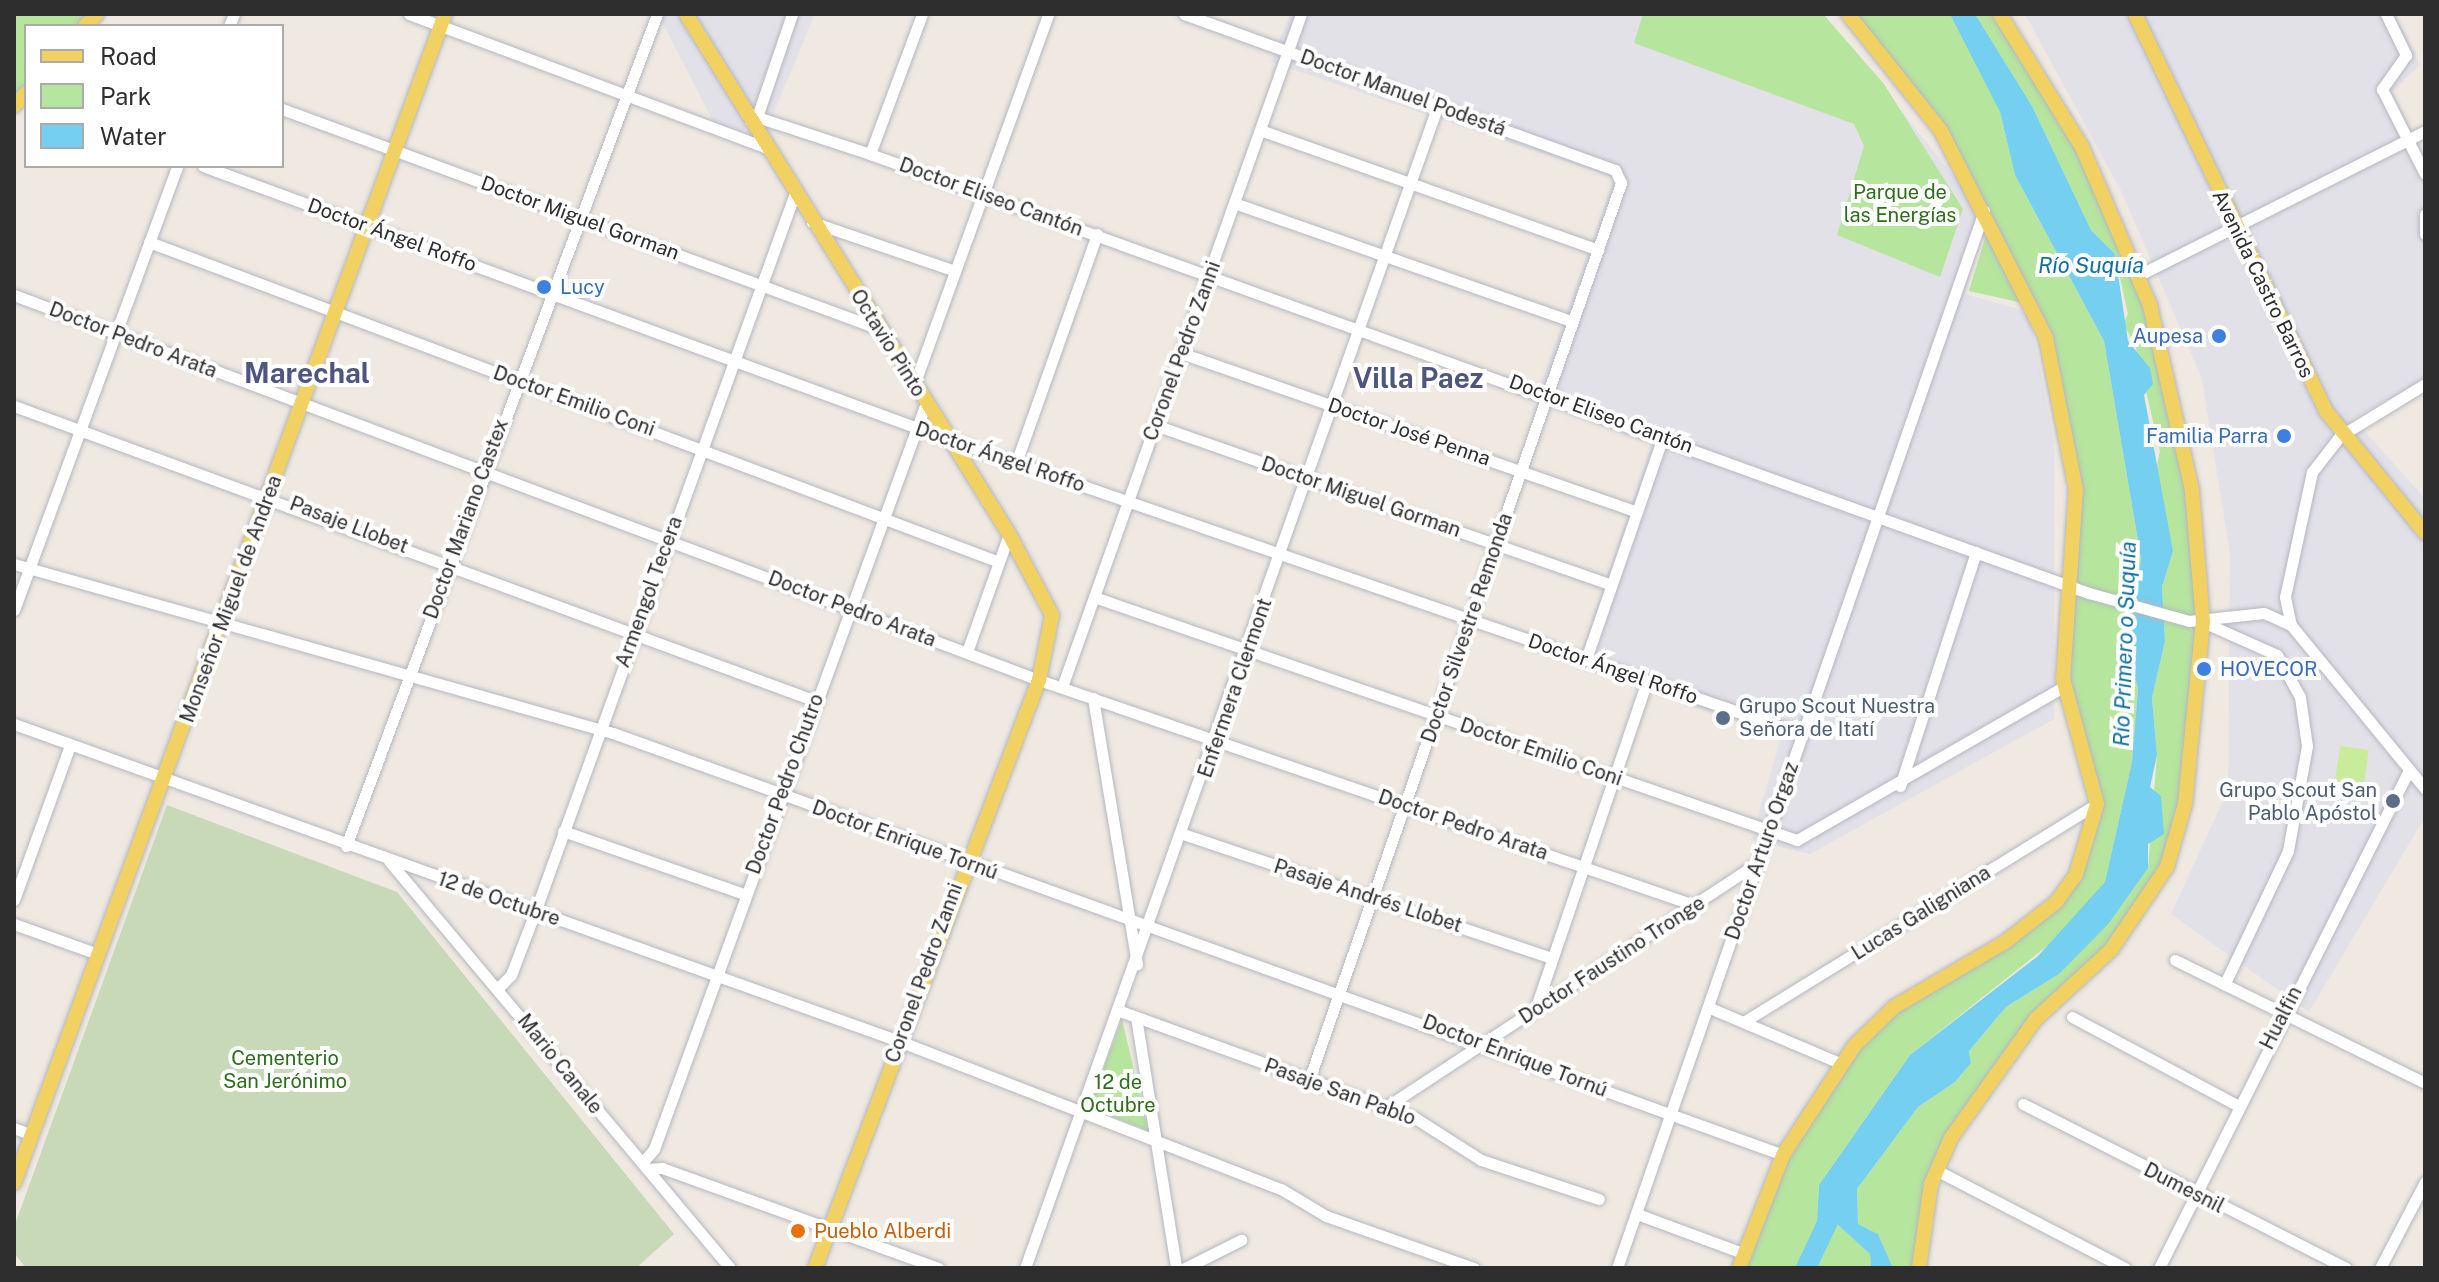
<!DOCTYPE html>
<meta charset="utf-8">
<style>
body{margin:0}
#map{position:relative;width:2439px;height:1282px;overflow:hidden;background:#efe9e1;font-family:"Public Sans",sans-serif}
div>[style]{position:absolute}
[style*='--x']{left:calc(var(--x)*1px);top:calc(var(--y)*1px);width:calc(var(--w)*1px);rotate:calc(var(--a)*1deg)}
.industrial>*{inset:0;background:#e3e1e8}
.green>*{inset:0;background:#b6e59e}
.cemetery>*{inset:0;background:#c8d9b8}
.pitch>*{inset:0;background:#c9ec9a;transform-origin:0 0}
.water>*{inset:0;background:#75cff0}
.river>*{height:20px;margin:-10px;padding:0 10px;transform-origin:10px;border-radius:10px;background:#75cff0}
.roads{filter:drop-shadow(0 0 2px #b4b7c1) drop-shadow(0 0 2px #b4b7c1)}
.minor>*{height:11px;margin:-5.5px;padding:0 5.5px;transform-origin:5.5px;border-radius:5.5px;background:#fff}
.major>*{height:14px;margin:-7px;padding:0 7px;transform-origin:7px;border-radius:7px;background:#f2d163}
.dots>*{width:22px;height:22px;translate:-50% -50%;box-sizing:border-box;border:4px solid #fff;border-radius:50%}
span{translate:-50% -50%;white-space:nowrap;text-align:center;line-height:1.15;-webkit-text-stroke:8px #fff;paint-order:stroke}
.street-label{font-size:20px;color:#2e2e2e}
.park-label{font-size:20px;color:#2c6e1b}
.shop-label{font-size:20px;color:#366cbe}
.left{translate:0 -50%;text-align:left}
.right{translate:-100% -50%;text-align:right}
.service-label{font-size:20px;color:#4e5e75}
.food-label{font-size:20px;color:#c56008}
.water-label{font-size:22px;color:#0d6fa3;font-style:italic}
.district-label{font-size:28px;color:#4d5680;font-weight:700}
.frame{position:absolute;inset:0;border:16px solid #2e2e2e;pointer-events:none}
.legend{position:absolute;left:24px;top:24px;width:260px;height:144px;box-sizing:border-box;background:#fff;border:2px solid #ababab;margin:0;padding:10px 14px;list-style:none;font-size:24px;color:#2e2e2e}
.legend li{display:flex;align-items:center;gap:16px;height:40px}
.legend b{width:40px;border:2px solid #ababab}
</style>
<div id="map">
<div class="industrial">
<i style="clip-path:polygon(658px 14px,815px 14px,765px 134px,715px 125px)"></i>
<i style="clip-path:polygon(1290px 14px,1824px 14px,1987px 218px,1965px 294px,2029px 312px,2054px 442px,2054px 719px,1810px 854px,1751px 840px,1781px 737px,1577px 666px,1652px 443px,1535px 401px,1614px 178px,1271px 62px)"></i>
<i style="clip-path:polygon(2025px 14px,2395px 14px,2420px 65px,2392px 92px,2425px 154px,2425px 378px,2353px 419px,2425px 498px,2425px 817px,2309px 1012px,2171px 914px,2228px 790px,2230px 554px,2202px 379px,2123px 195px)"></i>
</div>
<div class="green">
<i style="clip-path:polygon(14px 14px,97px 14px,85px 26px,26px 26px,26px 93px,14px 106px)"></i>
<i style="clip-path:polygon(1643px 14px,1823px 14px,1884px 84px,1963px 209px,1940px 277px,1837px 235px,1864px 146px,1854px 124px,1634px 43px)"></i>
<i style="clip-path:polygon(1848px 14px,1950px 14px,1961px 27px,2000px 112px,2015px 175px,2104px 341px,2141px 558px,2130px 656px,2138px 689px,2132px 762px,2105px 882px,2071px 927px,1910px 1055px,1819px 1185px,1817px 1221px,1798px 1268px,1739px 1268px,1777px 1168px,1881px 1017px,2056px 902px,2094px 822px,2063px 679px,2076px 512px,2056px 368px,1941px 131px)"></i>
<i style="clip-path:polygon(1975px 14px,2000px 14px,2064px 116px,2159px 330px,2202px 597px,2190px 773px,2152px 896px,2064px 991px,1942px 1154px,1919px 1268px,1893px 1268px,1878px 1234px,1858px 1224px,1857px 1189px,1918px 1107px,1955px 1082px,1971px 1063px,1969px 1051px,2006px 1007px,2059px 974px,2148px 868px,2157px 755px,2152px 698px,2165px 641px,2162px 587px,2173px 551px,2155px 475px,2160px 451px,2135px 344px,2123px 324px,2128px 314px,2115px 254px,2091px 230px,2032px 106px)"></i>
<i style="clip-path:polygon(1989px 225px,2023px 303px,1969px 291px)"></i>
<i style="clip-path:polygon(1122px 1019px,1148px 1130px,1089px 1108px)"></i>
<i style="clip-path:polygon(1837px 1224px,1870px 1254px,1871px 1268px,1817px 1268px,1815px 1241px)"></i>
</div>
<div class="cemetery">
<i style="clip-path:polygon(167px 805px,397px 892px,674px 1234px,636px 1268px,26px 1268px,14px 1253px,14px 1227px)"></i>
</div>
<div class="pitch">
<i style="left:2340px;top:746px;width:29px;height:41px;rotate:8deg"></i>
</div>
<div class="water">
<i style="clip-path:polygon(1950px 14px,1975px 14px,2032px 106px,2091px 230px,2115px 254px,2128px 341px,2150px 368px,2153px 384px,2144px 395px,2173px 551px,2162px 587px,2165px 641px,2152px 698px,2157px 755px,2150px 787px,2161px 796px,2164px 834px,2148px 844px,2148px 868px,2109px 923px,2059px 974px,2006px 1007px,1969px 1051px,1971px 1063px,1955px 1082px,1918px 1107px,1857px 1189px,1858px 1224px,1878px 1234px,1893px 1268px,1871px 1268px,1870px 1254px,1837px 1224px,1815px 1241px,1817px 1268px,1798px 1268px,1817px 1221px,1819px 1185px,1910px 1055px,2038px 956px,2105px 882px,2132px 762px,2138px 689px,2130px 656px,2141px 558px,2104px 341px,2015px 175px,2000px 112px)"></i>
</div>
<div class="river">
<i style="--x:1806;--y:1268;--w:59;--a:-64.7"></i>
</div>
<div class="roads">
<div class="minor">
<i style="--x:409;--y:14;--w:382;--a:20.5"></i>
<i style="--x:1184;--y:14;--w:458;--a:19.9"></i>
<i style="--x:1615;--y:170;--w:14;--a:65"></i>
<i style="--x:1621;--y:183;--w:950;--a:109.18"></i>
<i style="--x:2386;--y:14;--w:46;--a:64"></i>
<i style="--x:2406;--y:55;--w:42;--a:125.2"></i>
<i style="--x:2382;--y:89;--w:95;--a:63.2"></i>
<i style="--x:229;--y:26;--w:13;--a:-67"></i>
<i style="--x:282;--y:109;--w:634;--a:20.21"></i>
<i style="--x:757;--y:117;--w:109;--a:-71.2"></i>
<i style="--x:750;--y:121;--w:8;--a:-30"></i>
<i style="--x:757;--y:117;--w:119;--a:18.1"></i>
<i style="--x:870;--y:154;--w:1296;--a:19.81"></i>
<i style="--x:2089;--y:593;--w:104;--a:15.6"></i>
<i style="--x:2189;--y:621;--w:75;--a:-6.1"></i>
<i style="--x:2264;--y:613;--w:30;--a:24"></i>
<i style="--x:1260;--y:130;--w:359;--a:19.5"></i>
<i style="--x:870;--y:154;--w:149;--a:-69.6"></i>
<i style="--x:203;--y:166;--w:796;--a:20.14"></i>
<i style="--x:950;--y:440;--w:901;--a:19.04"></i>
<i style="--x:1234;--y:203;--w:359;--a:19.3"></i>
<i style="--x:2425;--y:214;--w:20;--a:90"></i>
<i style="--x:812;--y:222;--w:151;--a:18.9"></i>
<i style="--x:149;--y:242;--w:908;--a:20.63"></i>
<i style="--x:2139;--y:275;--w:320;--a:-26.7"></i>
<i style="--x:14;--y:295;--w:1095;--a:20.59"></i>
<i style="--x:1039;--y:680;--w:696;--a:18.96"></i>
<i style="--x:1181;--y:353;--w:483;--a:19.2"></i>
<i style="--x:2425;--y:384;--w:100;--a:148.5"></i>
<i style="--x:2340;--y:436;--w:46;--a:127.9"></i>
<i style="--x:2312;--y:472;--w:128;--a:102.2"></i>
<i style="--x:2285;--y:597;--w:29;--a:78"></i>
<i style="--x:2291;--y:625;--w:212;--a:50.7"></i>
<i style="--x:914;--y:385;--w:394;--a:-70.1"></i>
<i style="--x:14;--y:406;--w:855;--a:20.2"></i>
<i style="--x:1155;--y:425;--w:483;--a:19.3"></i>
<i style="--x:1016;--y:463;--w:243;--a:-70.5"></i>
<i style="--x:14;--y:564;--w:622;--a:15.76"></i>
<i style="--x:613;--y:733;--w:1244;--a:19.83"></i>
<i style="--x:1094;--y:597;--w:744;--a:19.07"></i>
<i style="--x:1797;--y:840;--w:309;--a:-29.9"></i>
<i style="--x:14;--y:610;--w:473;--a:-69.8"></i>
<i style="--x:2203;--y:622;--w:81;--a:24"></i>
<i style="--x:2277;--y:655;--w:48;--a:61.3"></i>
<i style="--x:2300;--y:697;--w:49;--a:81.9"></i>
<i style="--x:2307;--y:746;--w:107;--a:100.3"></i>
<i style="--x:2288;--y:851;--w:148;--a:115.5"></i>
<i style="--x:967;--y:652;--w:125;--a:-70.4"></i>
<i style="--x:1586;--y:659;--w:235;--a:-70.9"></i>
<i style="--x:1062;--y:687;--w:714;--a:-70.45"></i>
<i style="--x:1093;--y:698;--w:270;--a:80.6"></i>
<i style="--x:14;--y:724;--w:940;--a:19.71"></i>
<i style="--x:899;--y:1041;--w:410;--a:21.2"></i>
<i style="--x:1281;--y:1189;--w:52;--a:31"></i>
<i style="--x:1326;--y:1216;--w:157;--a:19.4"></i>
<i style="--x:1900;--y:786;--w:246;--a:-72"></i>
<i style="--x:563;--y:831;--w:192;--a:19.2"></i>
<i style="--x:1183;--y:834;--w:389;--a:18.6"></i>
<i style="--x:346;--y:846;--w:888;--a:-69.5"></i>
<i style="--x:389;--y:861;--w:531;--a:50.04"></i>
<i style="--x:14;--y:900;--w:165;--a:-70.1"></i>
<i style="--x:14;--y:924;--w:89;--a:19.7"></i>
<i style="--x:2175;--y:960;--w:279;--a:26.2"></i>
<i style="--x:498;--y:988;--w:18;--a:-45"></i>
<i style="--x:511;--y:975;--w:67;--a:-69.1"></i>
<i style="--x:535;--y:912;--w:765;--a:-70.12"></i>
<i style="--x:1536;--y:1007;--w:344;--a:-71.2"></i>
<i style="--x:1710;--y:1008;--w:143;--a:23"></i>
<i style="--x:1120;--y:1011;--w:314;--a:19.9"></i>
<i style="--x:1415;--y:1118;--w:78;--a:32.5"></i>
<i style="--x:1481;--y:1160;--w:124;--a:18.3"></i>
<i style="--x:1136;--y:1017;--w:254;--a:80.9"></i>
<i style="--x:2072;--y:1017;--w:187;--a:28.1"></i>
<i style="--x:1745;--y:1021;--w:414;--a:-31.7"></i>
<i style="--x:2023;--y:1104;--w:362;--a:26.9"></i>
<i style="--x:1386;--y:1107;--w:443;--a:-33.3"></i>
<i style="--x:14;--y:1128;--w:19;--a:21"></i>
<i style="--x:642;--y:1163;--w:18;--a:-49"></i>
<i style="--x:654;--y:1149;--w:794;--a:-69.97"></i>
<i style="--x:647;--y:1169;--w:15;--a:-4"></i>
<i style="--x:662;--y:1168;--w:294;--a:19.9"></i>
<i style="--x:1936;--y:1170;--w:213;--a:27.4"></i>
<i style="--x:1637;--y:1214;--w:115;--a:20.3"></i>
<i style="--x:1025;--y:1268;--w:1234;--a:-70.45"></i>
<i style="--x:1185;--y:1268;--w:63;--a:-26.6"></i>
<i style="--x:1617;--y:1268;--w:1119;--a:-70.85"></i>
<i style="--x:2159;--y:1268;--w:557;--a:-63.34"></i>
<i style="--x:2380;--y:1268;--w:97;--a:-62.4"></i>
</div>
<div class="major">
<i style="--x:686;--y:14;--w:612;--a:58.15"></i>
<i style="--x:1009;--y:534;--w:92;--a:62"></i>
<i style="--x:1052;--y:615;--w:66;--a:101.3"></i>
<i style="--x:1039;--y:680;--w:629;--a:110.85"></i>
<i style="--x:2135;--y:14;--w:441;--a:64.3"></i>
<i style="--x:2326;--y:411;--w:157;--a:50.9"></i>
<i style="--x:85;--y:26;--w:17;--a:-45"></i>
<i style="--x:14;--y:106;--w:18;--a:-47"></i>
<i style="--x:14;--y:1183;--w:1246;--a:-69.76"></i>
<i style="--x:1739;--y:1268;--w:121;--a:-68.7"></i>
<i style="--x:1783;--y:1155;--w:130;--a:-56.9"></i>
<i style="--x:1854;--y:1046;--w:56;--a:-44.3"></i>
<i style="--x:1894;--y:1007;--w:129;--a:-30.4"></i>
<i style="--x:2005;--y:942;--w:65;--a:-38.1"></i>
<i style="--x:2056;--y:902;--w:34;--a:-54"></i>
<i style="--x:2076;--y:874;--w:73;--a:-73.3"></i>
<i style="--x:2097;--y:804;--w:130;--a:-105.2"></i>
<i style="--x:2063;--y:679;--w:189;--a:-86.1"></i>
<i style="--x:2076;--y:490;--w:155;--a:-101.2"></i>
<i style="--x:2046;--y:338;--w:232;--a:-116.9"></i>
<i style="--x:1941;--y:131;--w:149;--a:-128.5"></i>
<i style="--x:1919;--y:1268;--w:85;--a:-81.9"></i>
<i style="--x:1931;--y:1184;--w:50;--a:-66.5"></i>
<i style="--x:1951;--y:1138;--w:146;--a:-54.5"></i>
<i style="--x:2036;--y:1019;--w:102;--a:-42.6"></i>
<i style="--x:2111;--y:950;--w:100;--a:-56"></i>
<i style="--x:2167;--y:867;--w:66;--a:-74.1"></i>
<i style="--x:2185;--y:804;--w:183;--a:-84.4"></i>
<i style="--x:2203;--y:622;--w:132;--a:-94.8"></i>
<i style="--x:2192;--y:490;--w:190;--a:-102.8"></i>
<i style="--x:2150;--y:305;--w:172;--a:-113.3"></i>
<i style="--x:2082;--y:147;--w:156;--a:-121.7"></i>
</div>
</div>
<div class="dots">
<i style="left:544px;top:287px;background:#3f7fe0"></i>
<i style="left:2219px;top:336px;background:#3f7fe0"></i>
<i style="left:2284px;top:436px;background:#3f7fe0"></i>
<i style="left:2204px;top:669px;background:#3f7fe0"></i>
<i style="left:1723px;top:718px;background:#5c6f8a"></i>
<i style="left:2393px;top:801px;background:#5c6f8a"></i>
<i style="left:798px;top:1231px;background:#e8710a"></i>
</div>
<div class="street-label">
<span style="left:1403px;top:93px;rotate:20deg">Doctor Manuel Podestá</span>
<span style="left:991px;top:197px;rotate:20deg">Doctor Eliseo Cantón</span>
<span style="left:580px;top:218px;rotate:20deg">Doctor Miguel Gorman</span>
<span style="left:392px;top:235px;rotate:20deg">Doctor Ángel Roffo</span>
<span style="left:2263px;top:284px;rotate:64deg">Avenida Castro Barros</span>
<span style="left:133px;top:340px;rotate:21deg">Doctor Pedro Arata</span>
<span style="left:888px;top:343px;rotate:58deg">Octavio Pinto</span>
<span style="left:1182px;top:351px;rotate:-70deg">Coronel Pedro Zanni</span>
<span style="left:574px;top:401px;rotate:20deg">Doctor Emilio Coni</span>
<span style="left:1601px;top:414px;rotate:20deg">Doctor Eliseo Cantón</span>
<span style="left:1409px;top:432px;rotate:19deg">Doctor José Penna</span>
<span style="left:1000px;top:457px;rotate:19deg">Doctor Ángel Roffo</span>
<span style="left:1361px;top:497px;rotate:19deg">Doctor Miguel Gorman</span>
<span style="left:466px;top:519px;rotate:-70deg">Doctor Mariano Castex</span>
<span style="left:349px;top:525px;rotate:21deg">Pasaje Llobet</span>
<span style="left:649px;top:592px;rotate:-70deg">Armengol Tecera</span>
<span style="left:231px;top:599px;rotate:-70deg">Monseñor Miguel de Andrea</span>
<span style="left:852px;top:609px;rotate:21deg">Doctor Pedro Arata</span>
<span style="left:1467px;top:628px;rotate:-71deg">Doctor Silvestre Remonda</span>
<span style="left:1613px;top:669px;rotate:19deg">Doctor Ángel Roffo</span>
<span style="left:1235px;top:688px;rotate:-71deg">Enfermera Clermont</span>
<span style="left:1541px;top:752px;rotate:19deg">Doctor Emilio Coni</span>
<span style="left:785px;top:784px;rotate:-70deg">Doctor Pedro Chutro</span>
<span style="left:1463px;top:825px;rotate:19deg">Doctor Pedro Arata</span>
<span style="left:905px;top:840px;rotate:20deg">Doctor Enrique Tornú</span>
<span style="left:1762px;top:851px;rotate:-71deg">Doctor Arturo Orgaz</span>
<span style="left:1368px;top:896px;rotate:18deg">Pasaje Andrés Llobet</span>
<span style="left:499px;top:899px;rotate:19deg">12 de Octubre</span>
<span style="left:1921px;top:913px;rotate:-32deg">Lucas Galigniana</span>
<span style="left:1612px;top:960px;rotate:-33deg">Doctor Faustino Tronge</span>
<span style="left:924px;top:973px;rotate:-70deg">Coronel Pedro Zanni</span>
<span style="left:2281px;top:1018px;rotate:-63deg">Hualfin</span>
<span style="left:1515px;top:1056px;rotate:21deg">Doctor Enrique Tornú</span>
<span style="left:560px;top:1064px;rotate:51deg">Mario Canale</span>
<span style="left:1340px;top:1092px;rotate:20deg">Pasaje San Pablo</span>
<span style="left:2184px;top:1188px;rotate:27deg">Dumesnil</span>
</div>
<div class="park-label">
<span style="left:1900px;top:204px">Parque de<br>las Energías</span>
<span style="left:285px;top:1070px">Cementerio<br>San Jerónimo</span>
<span style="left:1118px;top:1094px">12 de<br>Octubre</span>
</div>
<div class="shop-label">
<span class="left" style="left:560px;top:287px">Lucy</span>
<span class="right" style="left:2203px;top:336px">Aupesa</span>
<span class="right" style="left:2268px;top:436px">Familia Parra</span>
<span class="left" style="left:2220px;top:669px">HOVECOR</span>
</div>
<div class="service-label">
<span class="left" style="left:1739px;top:718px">Grupo Scout Nuestra<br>Señora de Itatí</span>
<span class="right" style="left:2377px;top:802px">Grupo Scout San<br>Pablo Apóstol</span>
</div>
<div class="food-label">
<span class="left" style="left:814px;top:1231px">Pueblo Alberdi</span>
</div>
<div class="water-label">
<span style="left:2091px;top:266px">Río Suquía</span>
<span style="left:2125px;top:644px;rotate:-88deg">Río Primero o Suquía</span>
</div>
<div class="district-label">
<span style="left:307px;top:373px">Marechal</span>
<span style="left:1418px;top:378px">Villa Paez</span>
</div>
<div class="frame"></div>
<ul class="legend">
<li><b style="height:10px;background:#f2d163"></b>Road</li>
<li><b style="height:22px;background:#b6e59e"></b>Park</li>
<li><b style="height:22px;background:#75cff0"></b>Water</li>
</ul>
</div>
